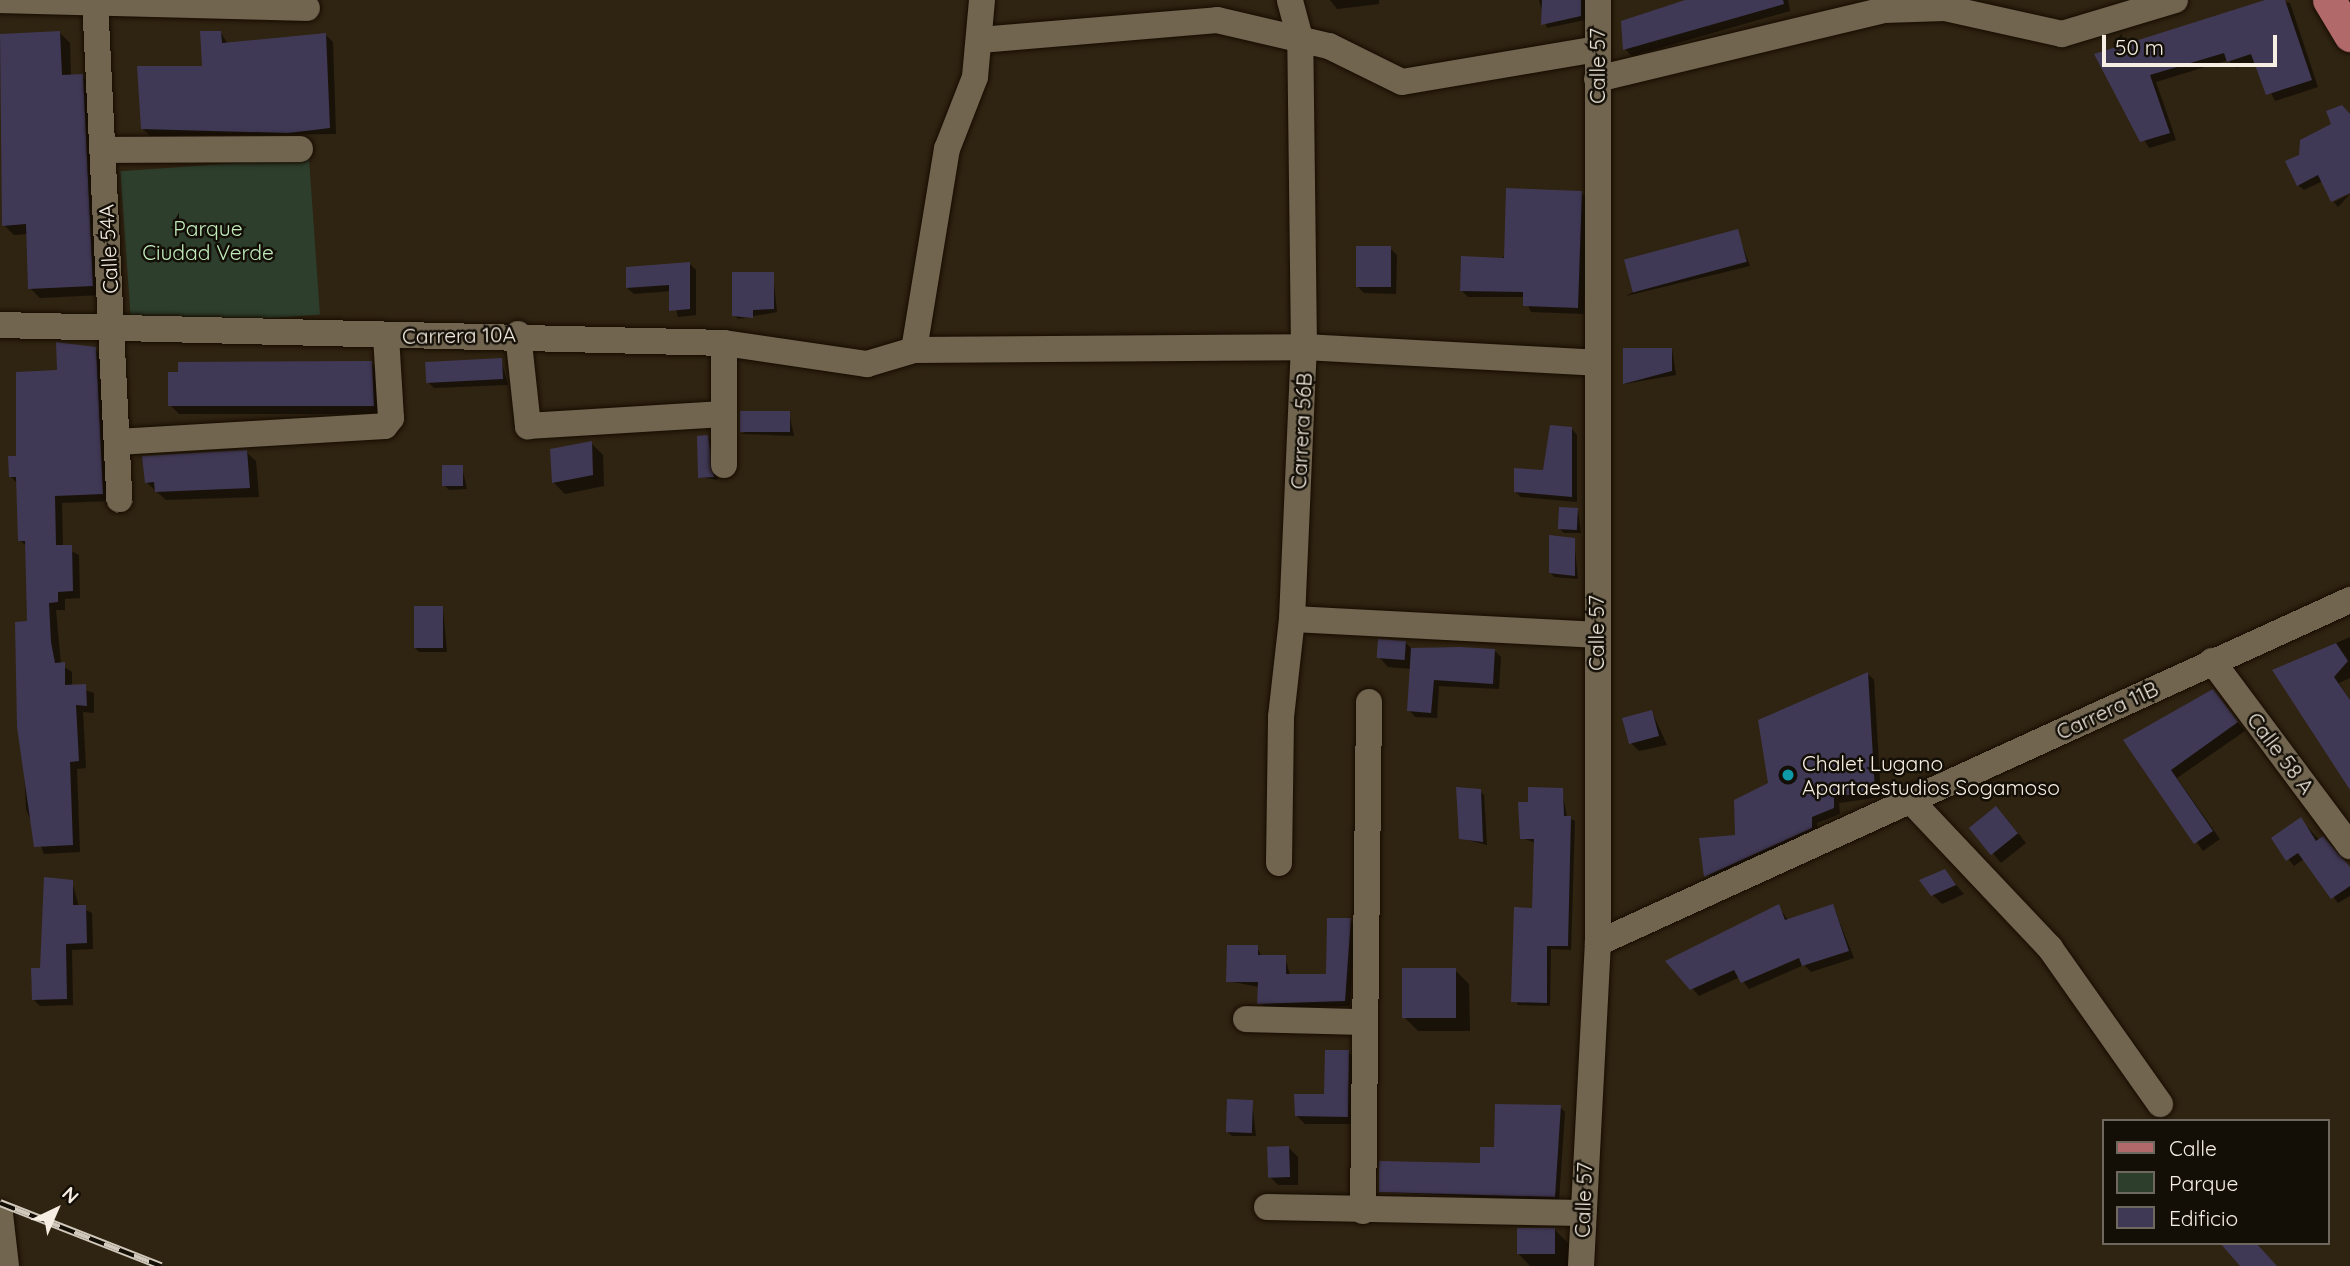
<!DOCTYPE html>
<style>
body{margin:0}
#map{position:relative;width:2350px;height:1266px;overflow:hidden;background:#2f2311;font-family:Quicksand,sans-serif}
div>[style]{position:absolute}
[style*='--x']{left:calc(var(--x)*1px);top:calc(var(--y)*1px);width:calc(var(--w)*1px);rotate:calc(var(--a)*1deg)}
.green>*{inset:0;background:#2d3e2c;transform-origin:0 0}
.shadow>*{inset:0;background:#0007}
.building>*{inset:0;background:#403955;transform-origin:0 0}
.roads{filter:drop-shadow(0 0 2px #160c00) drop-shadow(0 0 2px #160c00)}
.minor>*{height:26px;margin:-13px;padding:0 13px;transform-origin:13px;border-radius:13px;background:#716550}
.major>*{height:33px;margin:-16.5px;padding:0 16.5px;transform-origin:16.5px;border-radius:16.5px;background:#b26969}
.rail>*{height:8px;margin-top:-4px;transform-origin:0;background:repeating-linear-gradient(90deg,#130e06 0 16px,#d1c8bc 0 32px);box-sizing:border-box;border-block:2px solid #d1c8bc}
.dots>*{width:19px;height:19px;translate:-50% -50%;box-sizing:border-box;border:4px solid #130e06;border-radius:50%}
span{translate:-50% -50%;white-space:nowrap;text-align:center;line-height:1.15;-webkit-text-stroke:5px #130e06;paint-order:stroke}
.street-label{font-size:21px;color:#f6eee3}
.park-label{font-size:21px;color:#c0ecbc}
.poi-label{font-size:21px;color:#f6eee3}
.left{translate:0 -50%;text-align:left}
.legend{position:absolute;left:2102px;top:1119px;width:228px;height:126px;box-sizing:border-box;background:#130e06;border:2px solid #6e685e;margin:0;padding:9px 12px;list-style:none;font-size:21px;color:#f6eee3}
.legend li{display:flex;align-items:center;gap:14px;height:35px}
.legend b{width:35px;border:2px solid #6e685e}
.north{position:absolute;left:21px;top:1175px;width:70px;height:70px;-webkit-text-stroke:5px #130e06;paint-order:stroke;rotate:44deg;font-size:19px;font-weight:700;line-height:28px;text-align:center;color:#f6eee3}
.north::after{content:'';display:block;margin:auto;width:24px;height:32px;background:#f6eee3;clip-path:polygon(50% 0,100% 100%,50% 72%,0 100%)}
.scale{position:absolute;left:2102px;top:35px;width:175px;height:32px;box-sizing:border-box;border:4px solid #f6eee3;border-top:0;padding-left:9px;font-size:21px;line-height:24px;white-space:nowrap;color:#f6eee3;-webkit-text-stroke:5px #130e06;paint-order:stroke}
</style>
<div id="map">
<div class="green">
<i style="left:309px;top:158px;width:157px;height:189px;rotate:86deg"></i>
</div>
<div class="shadow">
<i style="clip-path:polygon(1330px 0,1379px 0,1379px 4px,1337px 9px)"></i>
<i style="clip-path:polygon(1539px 0,1585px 0,1585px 20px,1547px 28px)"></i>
<i style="clip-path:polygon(1691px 0,1788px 0,1790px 11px,1632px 56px,1625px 49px)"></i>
<i style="clip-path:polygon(2270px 0,2290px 3px,2318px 87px,2275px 101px,2256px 62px,2236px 68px,2228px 60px,2156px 82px,2176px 140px,2149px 148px,2096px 55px)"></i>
<i style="clip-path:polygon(60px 33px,70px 43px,71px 76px,82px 76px,92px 86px,102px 295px,40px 298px,30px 288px,28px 234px,14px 235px,4px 225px,0 36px)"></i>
<i style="clip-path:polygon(221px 33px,228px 44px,326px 35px,333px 42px,336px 134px,150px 136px,143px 129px,203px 68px)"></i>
<i style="clip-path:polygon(2350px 117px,2350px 191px,2323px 181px,2304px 190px,2298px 185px,2300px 156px)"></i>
<i style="clip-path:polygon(1581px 193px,1588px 199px,1584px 314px,1531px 312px,1524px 297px,1468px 297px,1462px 291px)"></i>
<i style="clip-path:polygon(2350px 194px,2338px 207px,2334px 202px)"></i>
<i style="clip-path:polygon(1737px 231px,1750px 266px,1626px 296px)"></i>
<i style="clip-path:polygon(1390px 248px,1397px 255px,1396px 294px,1364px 293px,1358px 287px)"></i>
<i style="clip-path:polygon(690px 264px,696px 270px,696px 315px,678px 317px,671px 291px,634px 294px,627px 288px)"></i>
<i style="clip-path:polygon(773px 274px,777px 312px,738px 319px,734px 315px)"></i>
<i style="clip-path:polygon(95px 349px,103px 357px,110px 501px,62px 503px,63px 547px,79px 555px,80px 598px,65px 599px,65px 610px,56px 610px,61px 665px,72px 672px,72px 686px,94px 693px,94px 713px,83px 712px,86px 768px,77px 769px,80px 852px,44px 854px,26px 809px,17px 623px,28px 622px,27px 547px,20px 540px,18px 484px,10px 476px,59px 372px)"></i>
<i style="clip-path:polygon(1672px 349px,1676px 375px,1624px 384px)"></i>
<i style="clip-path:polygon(501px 360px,508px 385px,434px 388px,427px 381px)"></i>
<i style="clip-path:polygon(371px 363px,380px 372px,382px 414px,179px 414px,170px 405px)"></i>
<i style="clip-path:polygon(789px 413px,794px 436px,741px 434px)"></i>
<i style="clip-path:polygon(1572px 429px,1577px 435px,1577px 502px,1521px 497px,1516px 492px,1544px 472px)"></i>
<i style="clip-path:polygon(708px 437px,712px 441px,718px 480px,700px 477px)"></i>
<i style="clip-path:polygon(591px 443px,603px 455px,604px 486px,565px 494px,553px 482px)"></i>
<i style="clip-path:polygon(246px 452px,256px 461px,259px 497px,166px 500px,146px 482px)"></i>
<i style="clip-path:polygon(462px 467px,467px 489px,449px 490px,445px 486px)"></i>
<i style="clip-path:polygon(1578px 510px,1581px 533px,1564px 533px,1560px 529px)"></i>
<i style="clip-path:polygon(1574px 539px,1578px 579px,1554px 577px,1550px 572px)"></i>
<i style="clip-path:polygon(443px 608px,447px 652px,419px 652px,415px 648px)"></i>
<i style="clip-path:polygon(2350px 637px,2350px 678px,2339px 683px,2350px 700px,2350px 780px,2274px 670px)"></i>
<i style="clip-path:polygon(1405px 642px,1413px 650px,1495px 651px,1501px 657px,1499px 689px,1439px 686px,1437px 718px,1415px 717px,1409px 710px,1412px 669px,1388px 667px,1379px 657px)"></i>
<i style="clip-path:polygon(1868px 674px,1874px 680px,1881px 797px,1839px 803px,1840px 814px,1817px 823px,1818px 834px,1712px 882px,1701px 839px,1737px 837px,1770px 784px)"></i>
<i style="clip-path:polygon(2213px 691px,2245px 731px,2177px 778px,2220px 839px,2203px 851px,2126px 740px)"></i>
<i style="clip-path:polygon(1652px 712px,1667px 745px,1639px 751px,1630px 742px)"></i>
<i style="clip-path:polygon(1562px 790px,1567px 817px,1575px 821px,1571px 950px,1551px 949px,1550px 1006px,1517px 1005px,1534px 910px,1536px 843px,1522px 838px,1529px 804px)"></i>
<i style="clip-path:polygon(1480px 791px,1484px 795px,1487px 845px,1460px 838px)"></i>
<i style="clip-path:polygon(2005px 817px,2026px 843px,2001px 863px,1972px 828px)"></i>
<i style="clip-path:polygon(2301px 820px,2350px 873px,2350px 896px,2338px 903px,2304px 859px,2294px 866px,2273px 839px)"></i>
<i style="clip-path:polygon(1944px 871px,1964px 894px,1942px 904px,1932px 894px)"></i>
<i style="clip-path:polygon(72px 881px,79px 907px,92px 913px,93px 949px,72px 950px,73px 1005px,40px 1006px,33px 999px)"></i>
<i style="clip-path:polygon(1778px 906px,1788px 920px,1833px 906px,1854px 958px,1811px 972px,1804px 965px,1749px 989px,1740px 977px,1699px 996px,1668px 961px)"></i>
<i style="clip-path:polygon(1350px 920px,1355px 925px,1350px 1006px,1264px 1008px,1259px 987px,1228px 981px,1257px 947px,1262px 957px,1285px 957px,1290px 975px,1328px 975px)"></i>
<i style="clip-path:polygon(1455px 970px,1469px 984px,1470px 1031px,1418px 1031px,1404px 1017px)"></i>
<i style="clip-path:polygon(1348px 1052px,1357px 1060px,1356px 1124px,1305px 1124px,1296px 1115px,1326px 1096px)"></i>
<i style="clip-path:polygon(1252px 1102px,1256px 1136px,1232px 1136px,1228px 1132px)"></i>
<i style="clip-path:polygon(1560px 1107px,1565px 1112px,1559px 1201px,1381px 1192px,1481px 1165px)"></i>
<i style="clip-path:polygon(1289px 1148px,1298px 1157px,1298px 1185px,1278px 1185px,1269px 1176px)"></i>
<i style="clip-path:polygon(1555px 1230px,1569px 1244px,1568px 1266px,1530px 1266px,1518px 1253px)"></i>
</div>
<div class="building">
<i style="clip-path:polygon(1542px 0,1581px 0,1581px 16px,1541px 25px)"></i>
<i style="clip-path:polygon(1685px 0,1783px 0,1784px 4px,1623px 50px,1621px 21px)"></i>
<i style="clip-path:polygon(2265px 0,2285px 0,2312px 80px,2266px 95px,2251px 54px,2227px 62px,2224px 53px,2150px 75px,2170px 133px,2140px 142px,2094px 54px)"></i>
<i style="clip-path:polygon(60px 31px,62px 75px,83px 74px,93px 286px,28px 289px,26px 224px,2px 226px,0 34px)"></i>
<i style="clip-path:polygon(200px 31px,221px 31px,222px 43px,326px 33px,330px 128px,288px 133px,141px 129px,137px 66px,202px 66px)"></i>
<i style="clip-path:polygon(2342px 105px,2350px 114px,2350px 193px,2331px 202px,2318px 175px,2297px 186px,2285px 161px,2299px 155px,2300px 140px,2331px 124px,2326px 111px)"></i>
<i style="clip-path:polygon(1506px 188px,1582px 191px,1578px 308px,1523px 306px,1523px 292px,1460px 291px,1461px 256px,1504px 258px)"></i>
<i style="left:1738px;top:229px;width:34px;height:118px;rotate:75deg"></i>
<i style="left:1356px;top:246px;width:35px;height:41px"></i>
<i style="clip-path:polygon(690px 262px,690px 309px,669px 311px,669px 285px,626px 288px,626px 267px)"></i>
<i style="clip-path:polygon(732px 272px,774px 272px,774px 309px,753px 310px,753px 318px,732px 316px)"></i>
<i style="clip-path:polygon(56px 342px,96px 347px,103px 494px,55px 496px,56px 545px,72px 545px,73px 591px,58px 592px,58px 602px,49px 603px,51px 642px,55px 663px,65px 662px,65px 685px,86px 684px,87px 706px,76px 705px,79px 761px,70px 762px,73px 845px,34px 847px,17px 727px,15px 622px,27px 621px,25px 541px,18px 541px,16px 477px,9px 477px,8px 456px,16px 456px,16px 372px,57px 370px)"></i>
<i style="clip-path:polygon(1623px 348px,1672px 348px,1672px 371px,1623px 384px)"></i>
<i style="left:502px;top:358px;width:21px;height:77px;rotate:87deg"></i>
<i style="clip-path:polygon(372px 361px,374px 406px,168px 406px,168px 372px,178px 372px,178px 362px)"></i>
<i style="left:790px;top:411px;width:21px;height:50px;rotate:90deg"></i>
<i style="clip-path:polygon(1550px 425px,1572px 427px,1572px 497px,1514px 492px,1514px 468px,1543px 470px)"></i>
<i style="clip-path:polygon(708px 435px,714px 477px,698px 478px,697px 436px)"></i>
<i style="clip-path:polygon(592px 441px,593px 475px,552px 483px,550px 449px)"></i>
<i style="clip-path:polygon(247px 450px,250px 488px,155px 492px,154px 482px,145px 483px,142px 456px)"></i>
<i style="left:463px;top:465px;width:21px;height:21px;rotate:90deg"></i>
<i style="left:1559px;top:507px;width:19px;height:22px;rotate:3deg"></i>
<i style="clip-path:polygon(1549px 535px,1575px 538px,1575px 576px,1549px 573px)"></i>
<i style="left:443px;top:606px;width:42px;height:29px;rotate:90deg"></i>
<i style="left:1378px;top:639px;width:28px;height:19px;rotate:4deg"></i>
<i style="clip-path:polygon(2336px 643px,2348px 661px,2334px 677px,2350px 700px,2350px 790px,2272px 670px)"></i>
<i style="clip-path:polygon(1460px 647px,1495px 649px,1493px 684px,1434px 680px,1431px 713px,1407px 711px,1411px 648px)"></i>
<i style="clip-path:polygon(1868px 672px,1875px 791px,1834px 797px,1834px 808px,1812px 817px,1812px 828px,1704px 877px,1699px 838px,1735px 835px,1734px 800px,1768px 783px,1758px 720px)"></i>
<i style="clip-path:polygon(2213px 689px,2238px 722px,2171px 770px,2213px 831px,2194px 844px,2123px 740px)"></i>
<i style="left:1652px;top:710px;width:27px;height:31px;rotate:75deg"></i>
<i style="clip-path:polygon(1456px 787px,1481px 789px,1483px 842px,1459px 839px)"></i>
<i style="clip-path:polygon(1528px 787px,1563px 788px,1564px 816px,1571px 816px,1568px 946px,1547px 946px,1547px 1003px,1511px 1002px,1514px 907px,1532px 908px,1534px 839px,1520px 839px,1518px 802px,1528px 802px)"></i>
<i style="left:1996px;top:806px;width:35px;height:35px;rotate:51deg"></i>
<i style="clip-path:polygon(2301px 817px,2316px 841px,2323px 836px,2350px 867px,2350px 886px,2331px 899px,2298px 853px,2286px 861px,2271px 838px)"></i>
<i style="clip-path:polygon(1945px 869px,1956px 885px,1931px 896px,1919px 880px)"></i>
<i style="clip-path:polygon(44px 877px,73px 880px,73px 905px,86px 905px,87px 943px,66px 944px,67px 999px,32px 1000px,31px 968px,40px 968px)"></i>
<i style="clip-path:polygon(1779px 904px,1785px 920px,1833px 904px,1849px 951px,1802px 966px,1799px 958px,1741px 983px,1734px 970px,1690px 990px,1665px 961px)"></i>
<i style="clip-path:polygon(1327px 918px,1351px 918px,1345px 1001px,1257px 1004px,1258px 982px,1226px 982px,1227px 945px,1258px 945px,1258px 955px,1286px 955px,1286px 974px,1326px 974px)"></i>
<i style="left:1402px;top:968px;width:54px;height:50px"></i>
<i style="clip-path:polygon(1325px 1050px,1349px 1050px,1348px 1117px,1295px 1116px,1294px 1094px,1324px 1094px)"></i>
<i style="left:1227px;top:1099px;width:26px;height:33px;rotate:2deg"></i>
<i style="clip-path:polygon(1495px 1104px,1561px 1105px,1555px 1197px,1379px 1192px,1379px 1161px,1480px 1163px,1480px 1147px,1494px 1147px)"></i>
<i style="left:1289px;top:1146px;width:31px;height:22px;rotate:88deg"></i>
<i style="left:1517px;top:1228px;width:38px;height:26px"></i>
<i style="clip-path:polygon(2220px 1243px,2256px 1243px,2277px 1266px,2240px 1266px)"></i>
</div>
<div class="roads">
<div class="minor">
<i style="--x:0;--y:0;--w:307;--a:1.5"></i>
<i style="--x:95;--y:0;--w:500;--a:87.2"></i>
<i style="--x:980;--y:40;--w:238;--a:-4.8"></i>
<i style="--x:1217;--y:20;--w:115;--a:13.1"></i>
<i style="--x:1329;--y:46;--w:81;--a:26.3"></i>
<i style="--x:1402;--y:82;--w:198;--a:-9.6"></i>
<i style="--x:1597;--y:79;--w:295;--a:-13.5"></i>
<i style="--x:1884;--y:10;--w:61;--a:-1.9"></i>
<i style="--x:1945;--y:8;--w:120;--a:12.5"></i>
<i style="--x:2062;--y:34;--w:118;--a:-16.7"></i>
<i style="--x:103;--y:150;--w:197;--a:-0.3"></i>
<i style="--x:0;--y:325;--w:724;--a:1.42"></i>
<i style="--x:724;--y:343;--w:145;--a:8.4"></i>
<i style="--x:867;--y:364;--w:49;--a:-16.6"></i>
<i style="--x:914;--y:350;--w:390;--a:-0.4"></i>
<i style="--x:1304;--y:347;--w:293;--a:3.1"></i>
<i style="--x:518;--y:334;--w:93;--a:83.8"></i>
<i style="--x:528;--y:426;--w:195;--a:-3.5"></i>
<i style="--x:724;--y:343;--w:122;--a:90"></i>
<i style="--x:914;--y:350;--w:204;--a:-80.7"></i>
<i style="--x:947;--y:149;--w:77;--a:-68.7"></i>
<i style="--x:975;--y:77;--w:77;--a:-84.8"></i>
<i style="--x:117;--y:442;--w:268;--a:-3.4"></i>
<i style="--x:385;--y:426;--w:10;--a:-53"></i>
<i style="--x:391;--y:418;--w:82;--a:-93.5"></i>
<i style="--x:1292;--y:619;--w:304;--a:3"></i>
<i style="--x:2212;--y:661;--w:231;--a:53.3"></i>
<i style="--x:1912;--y:802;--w:201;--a:46.6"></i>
<i style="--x:2050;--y:948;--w:191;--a:54.8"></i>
<i style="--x:1279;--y:863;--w:146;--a:-89.2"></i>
<i style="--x:1281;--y:717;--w:99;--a:-83.6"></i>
<i style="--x:1292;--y:619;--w:272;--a:-87.5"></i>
<i style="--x:1304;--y:347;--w:309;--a:-90.7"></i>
<i style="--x:1300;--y:38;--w:39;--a:-105"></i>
<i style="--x:1598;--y:943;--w:827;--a:-24.52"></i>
<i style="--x:1246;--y:1019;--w:116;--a:1.5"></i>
<i style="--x:1267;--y:1207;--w:314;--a:1.1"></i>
<i style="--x:1363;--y:1211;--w:509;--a:-89.32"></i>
<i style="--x:0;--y:1214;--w:52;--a:83.4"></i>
<i style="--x:1581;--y:1266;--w:323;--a:-87"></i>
<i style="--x:1598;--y:943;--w:943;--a:-90"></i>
</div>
<div class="major">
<i style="--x:2329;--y:0;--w:41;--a:59"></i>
</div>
</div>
<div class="rail">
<i style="--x:0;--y:1203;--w:173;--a:21.4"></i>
</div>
<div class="dots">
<i style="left:1788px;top:775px;background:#0f9aa8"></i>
</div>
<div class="street-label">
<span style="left:1597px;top:66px;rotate:-90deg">Calle 57</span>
<span style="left:108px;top:249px;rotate:-93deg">Calle 54A</span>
<span style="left:459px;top:335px;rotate:-1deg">Carrera 10A</span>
<span style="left:1301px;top:431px;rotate:-87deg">Carrera 56B</span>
<span style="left:1596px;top:633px;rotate:-90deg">Calle 57</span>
<span style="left:2107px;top:710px;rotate:-25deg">Carrera 11B</span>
<span style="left:2281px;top:753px;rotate:53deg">Calle 58 A</span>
<span style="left:1583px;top:1200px;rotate:-88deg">Calle 57</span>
</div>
<div class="park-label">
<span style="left:208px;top:240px">Parque<br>Ciudad Verde</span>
</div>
<div class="poi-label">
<span class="left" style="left:1802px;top:775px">Chalet Lugano<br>Apartaestudios Sogamoso</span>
</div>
<ul class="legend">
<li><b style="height:9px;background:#b26969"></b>Calle</li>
<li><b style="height:19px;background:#2d3e2c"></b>Parque</li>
<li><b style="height:19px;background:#403955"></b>Edificio</li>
</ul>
<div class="north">N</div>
<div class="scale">50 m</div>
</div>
